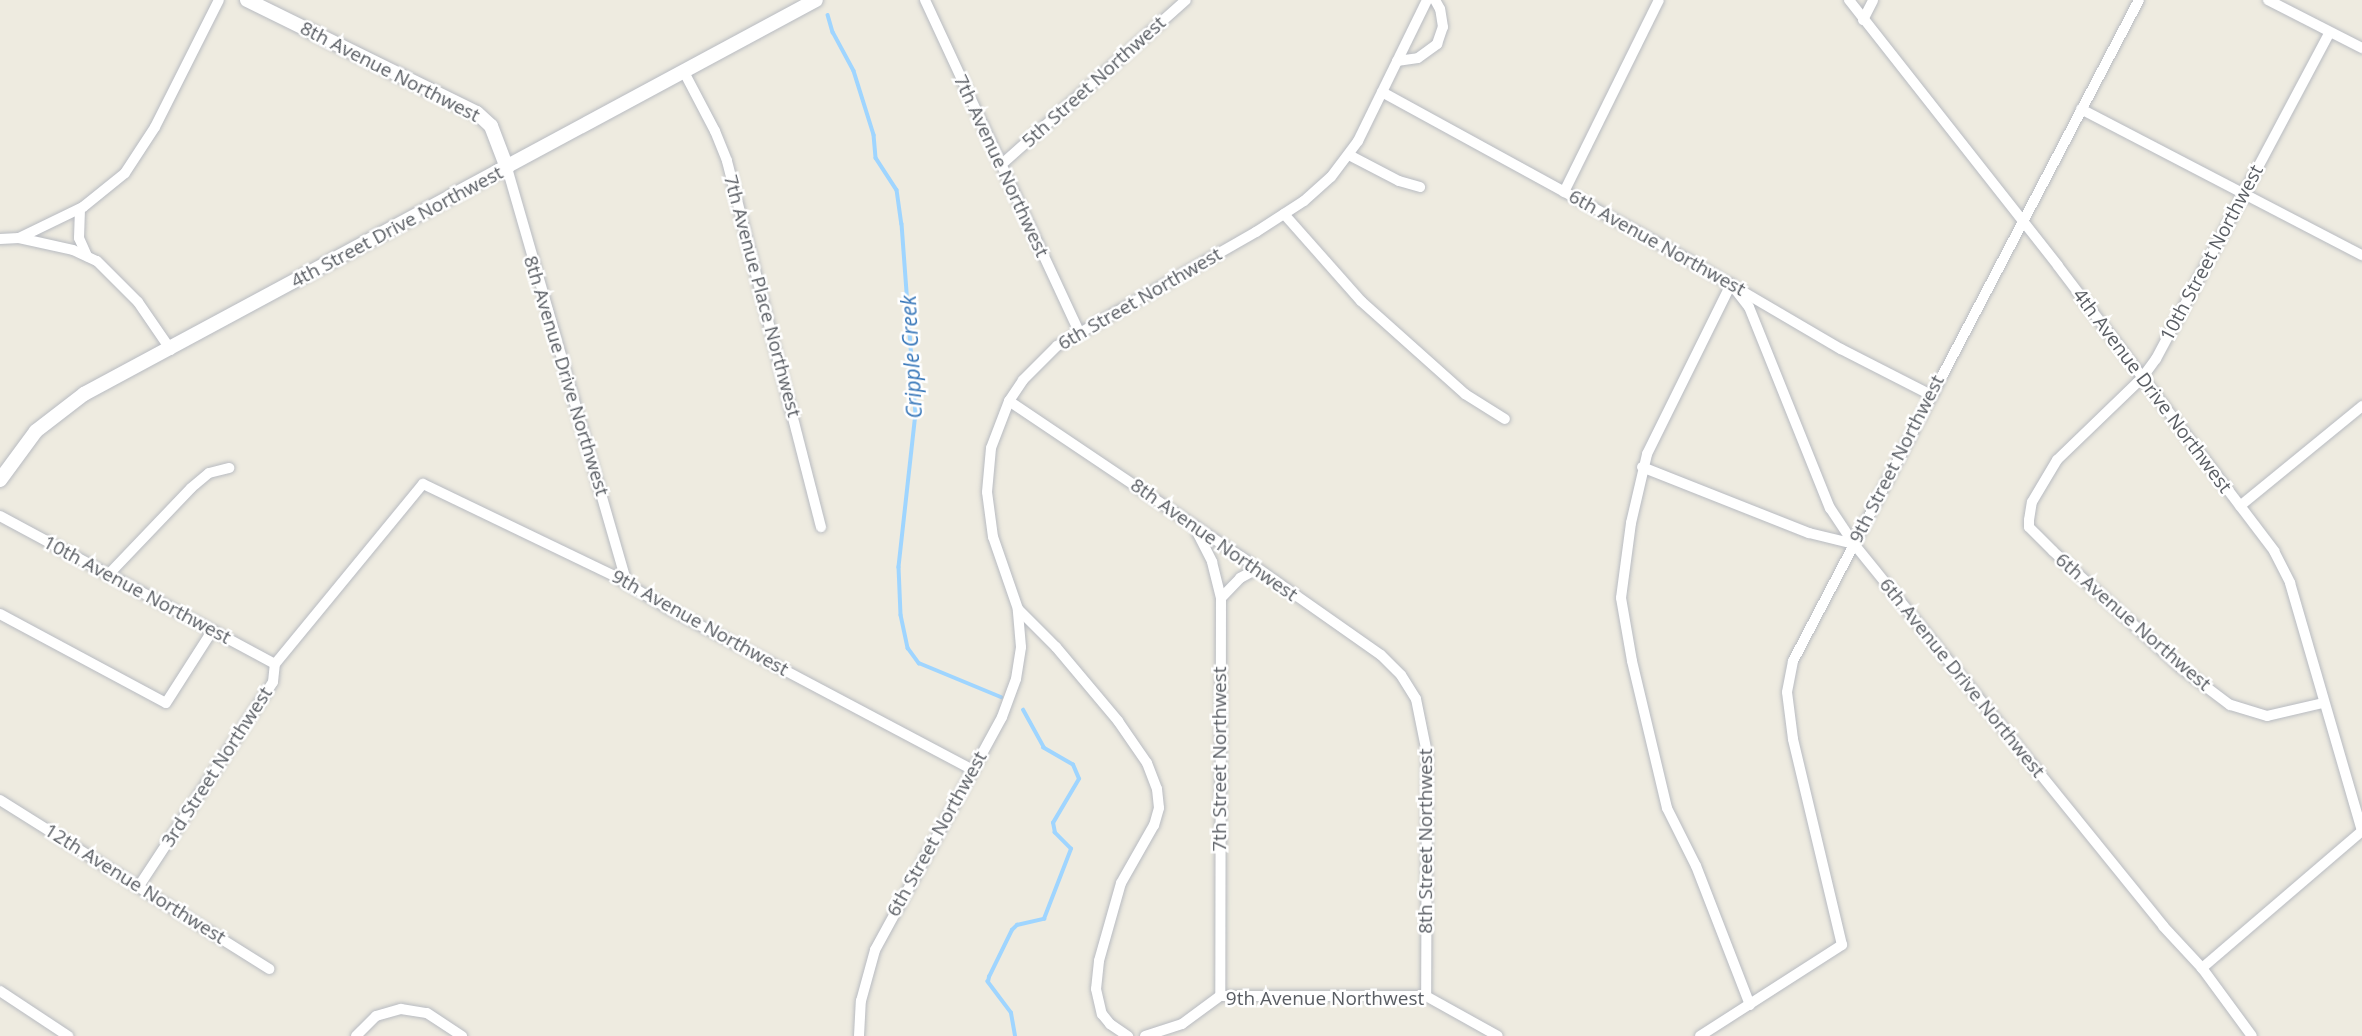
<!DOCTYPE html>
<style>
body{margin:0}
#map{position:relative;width:2362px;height:1036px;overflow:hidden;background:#eeebe0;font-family:"Open Sans",sans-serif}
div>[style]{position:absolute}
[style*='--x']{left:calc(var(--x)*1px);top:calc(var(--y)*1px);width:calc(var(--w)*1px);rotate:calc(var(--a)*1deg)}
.stream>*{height:3.5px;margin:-1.75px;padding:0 1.75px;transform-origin:1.75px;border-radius:1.75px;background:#9fd5ff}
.roads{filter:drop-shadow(0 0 2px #b8bbc1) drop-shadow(0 0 2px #b8bbc1)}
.street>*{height:10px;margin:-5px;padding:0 5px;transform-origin:5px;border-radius:5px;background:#fff}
.secondary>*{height:14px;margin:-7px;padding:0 7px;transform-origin:7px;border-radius:7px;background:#fff}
span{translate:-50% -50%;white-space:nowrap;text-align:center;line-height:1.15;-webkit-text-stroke:5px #fff;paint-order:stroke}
.street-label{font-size:19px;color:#595d63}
.water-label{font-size:21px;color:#3575b8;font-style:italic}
</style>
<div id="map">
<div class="stream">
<i style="--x:828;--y:15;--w:18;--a:74"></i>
<i style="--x:833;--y:32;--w:44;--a:61.7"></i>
<i style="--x:854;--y:71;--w:67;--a:72.6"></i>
<i style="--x:874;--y:135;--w:23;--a:85"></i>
<i style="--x:876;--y:158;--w:38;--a:57"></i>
<i style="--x:897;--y:190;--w:34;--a:82"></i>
<i style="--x:902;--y:224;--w:190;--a:85.8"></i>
<i style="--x:916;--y:413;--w:155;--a:96.3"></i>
<i style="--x:899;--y:567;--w:48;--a:87.6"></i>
<i style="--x:901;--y:615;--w:34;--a:78"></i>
<i style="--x:908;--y:648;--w:19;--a:54"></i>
<i style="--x:919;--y:663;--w:89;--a:22.5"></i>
<i style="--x:1015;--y:1036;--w:23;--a:-100"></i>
<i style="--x:1011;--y:1013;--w:39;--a:-127"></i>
<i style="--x:988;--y:982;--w:5;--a:-79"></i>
<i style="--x:989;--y:977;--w:52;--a:-63.9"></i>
<i style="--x:1012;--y:930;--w:7;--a:-45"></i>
<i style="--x:1017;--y:925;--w:28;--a:-13"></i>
<i style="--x:1044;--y:919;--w:75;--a:-68.9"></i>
<i style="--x:1071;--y:849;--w:23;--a:-135"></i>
<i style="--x:1055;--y:833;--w:10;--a:-101"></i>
<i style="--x:1053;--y:823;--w:51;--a:-59.4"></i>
<i style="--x:1079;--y:779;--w:15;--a:-113"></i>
<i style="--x:1073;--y:765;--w:34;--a:-150"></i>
<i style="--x:1044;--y:748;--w:43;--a:-118.9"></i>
</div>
<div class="roads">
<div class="street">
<i style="--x:925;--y:0;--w:366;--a:65.1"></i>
<i style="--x:1849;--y:0;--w:338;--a:51.8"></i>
<i style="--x:2058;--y:266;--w:358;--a:52.8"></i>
<i style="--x:2274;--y:551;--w:36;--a:63"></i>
<i style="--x:2290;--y:583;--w:258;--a:73.8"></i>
<i style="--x:2362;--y:831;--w:211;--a:139.4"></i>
<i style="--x:2268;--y:0;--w:106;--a:27.1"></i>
<i style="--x:1863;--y:20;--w:22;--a:-63"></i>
<i style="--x:1397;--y:61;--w:21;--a:-8"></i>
<i style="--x:1418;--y:58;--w:24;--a:-36"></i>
<i style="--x:1437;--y:44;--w:18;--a:-71"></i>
<i style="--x:1443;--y:27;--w:18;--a:-99"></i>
<i style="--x:1440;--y:9;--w:10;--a:-119"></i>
<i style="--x:684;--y:72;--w:67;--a:62.3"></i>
<i style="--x:715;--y:131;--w:32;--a:68"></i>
<i style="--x:727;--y:161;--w:378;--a:75.6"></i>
<i style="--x:1382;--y:92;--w:350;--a:28.7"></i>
<i style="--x:1689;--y:260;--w:176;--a:30.4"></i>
<i style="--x:1841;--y:349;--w:101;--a:27.1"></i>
<i style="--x:2081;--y:109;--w:317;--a:27.5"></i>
<i style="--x:1349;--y:155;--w:56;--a:27.5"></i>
<i style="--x:1399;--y:181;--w:22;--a:16"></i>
<i style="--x:1002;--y:164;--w:246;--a:-41.7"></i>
<i style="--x:507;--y:168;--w:433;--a:73.9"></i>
<i style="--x:1564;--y:192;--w:214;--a:-63.7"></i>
<i style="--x:80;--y:209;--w:29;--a:92"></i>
<i style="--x:79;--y:238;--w:20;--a:66"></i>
<i style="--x:1284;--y:214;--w:116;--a:48.5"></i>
<i style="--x:1361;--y:301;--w:140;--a:41.8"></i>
<i style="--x:1465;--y:394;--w:47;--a:32"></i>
<i style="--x:19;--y:238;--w:71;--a:-25.8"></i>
<i style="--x:83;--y:207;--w:54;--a:-39"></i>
<i style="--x:125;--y:173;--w:55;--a:-56.9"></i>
<i style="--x:155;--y:127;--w:142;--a:-63.3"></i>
<i style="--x:0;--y:239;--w:19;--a:-3"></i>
<i style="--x:19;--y:238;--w:55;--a:12.5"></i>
<i style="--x:73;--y:250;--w:26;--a:25"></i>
<i style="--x:97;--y:261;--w:58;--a:45"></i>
<i style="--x:138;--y:302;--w:58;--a:55.5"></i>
<i style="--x:1009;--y:401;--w:278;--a:33.9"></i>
<i style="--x:1240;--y:556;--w:172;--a:35.1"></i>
<i style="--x:1381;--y:655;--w:28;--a:45"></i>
<i style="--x:1401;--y:675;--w:28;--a:58"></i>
<i style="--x:1416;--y:699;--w:55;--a:78.5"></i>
<i style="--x:1427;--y:753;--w:243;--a:90.2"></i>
<i style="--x:1642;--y:467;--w:180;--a:21.6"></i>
<i style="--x:1809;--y:533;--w:46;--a:13.7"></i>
<i style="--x:2240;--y:506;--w:158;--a:-39.3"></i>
<i style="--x:0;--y:516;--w:312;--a:28.3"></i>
<i style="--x:1196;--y:530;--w:36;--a:63"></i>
<i style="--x:1212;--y:562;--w:37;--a:76"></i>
<i style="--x:1221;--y:598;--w:398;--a:90.1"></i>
<i style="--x:108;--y:575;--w:120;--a:-46.3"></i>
<i style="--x:191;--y:488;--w:23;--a:-40"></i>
<i style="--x:209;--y:473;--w:21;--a:-14"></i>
<i style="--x:1221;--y:598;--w:28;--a:-46"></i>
<i style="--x:1240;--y:578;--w:19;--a:-28"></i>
<i style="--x:1018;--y:609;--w:54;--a:45"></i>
<i style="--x:1056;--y:647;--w:97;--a:50"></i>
<i style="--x:1118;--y:721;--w:51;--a:55.4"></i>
<i style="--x:1147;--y:763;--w:28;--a:69"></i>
<i style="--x:1157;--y:789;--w:19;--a:84"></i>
<i style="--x:1159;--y:808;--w:18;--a:106"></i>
<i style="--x:1154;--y:825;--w:67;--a:119.6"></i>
<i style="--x:1121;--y:883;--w:81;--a:105.8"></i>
<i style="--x:1099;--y:961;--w:28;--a:96"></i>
<i style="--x:1096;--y:989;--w:26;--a:77"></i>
<i style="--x:1102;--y:1014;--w:13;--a:51"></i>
<i style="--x:1110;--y:1024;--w:22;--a:34"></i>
<i style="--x:0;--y:614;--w:188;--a:28.2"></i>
<i style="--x:166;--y:703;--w:85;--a:-57.4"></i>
<i style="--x:2323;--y:703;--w:57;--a:166.9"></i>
<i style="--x:2267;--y:716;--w:39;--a:-163"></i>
<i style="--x:2230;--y:705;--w:61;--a:-142.9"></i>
<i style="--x:2181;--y:668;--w:173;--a:-137.6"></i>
<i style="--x:2053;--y:551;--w:34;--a:-135"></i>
<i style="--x:2029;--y:527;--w:7;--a:-90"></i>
<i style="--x:2029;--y:520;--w:18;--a:-81"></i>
<i style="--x:2032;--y:502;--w:49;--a:-59.2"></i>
<i style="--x:2057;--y:460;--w:118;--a:-44"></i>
<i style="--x:2142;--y:378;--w:24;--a:-54"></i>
<i style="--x:2156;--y:359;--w:370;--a:-62"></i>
<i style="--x:0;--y:800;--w:318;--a:32.1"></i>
<i style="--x:139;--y:886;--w:244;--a:-56.7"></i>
<i style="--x:273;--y:682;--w:18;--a:-84"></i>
<i style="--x:275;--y:664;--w:233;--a:-50.6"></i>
<i style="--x:423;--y:484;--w:212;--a:25.7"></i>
<i style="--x:614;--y:576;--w:64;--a:31"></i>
<i style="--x:669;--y:609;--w:344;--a:27.9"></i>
<i style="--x:0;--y:991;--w:82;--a:33.5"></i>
<i style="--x:1750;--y:1005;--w:149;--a:-111.2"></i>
<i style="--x:1696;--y:866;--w:65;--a:-116.6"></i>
<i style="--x:1667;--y:808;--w:151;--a:-103.4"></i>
<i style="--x:1632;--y:661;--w:64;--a:-99.9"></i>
<i style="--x:1621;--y:598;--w:76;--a:-82.4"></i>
<i style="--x:1631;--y:523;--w:71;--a:-76.9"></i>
<i style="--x:1647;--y:454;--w:190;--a:-63.7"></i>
<i style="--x:1731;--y:284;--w:29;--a:52"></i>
<i style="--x:1749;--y:307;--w:217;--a:68.1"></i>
<i style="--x:1830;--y:508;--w:43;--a:56.3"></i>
<i style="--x:1854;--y:544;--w:491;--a:51"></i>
<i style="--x:2163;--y:926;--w:57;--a:47.1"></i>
<i style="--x:2202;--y:968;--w:84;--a:53.7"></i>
<i style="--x:356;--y:1036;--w:28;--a:-45"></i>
<i style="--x:376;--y:1016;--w:26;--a:-16"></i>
<i style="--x:401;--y:1009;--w:26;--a:9"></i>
<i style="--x:427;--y:1013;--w:42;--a:33.3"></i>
<i style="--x:859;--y:1036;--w:35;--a:-87"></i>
<i style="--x:861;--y:1001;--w:53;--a:-74.6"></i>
<i style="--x:875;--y:950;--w:265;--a:-61.4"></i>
<i style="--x:1002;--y:717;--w:40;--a:-69.8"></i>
<i style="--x:1016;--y:679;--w:32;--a:-81"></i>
<i style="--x:1021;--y:647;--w:38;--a:-95"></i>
<i style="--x:1018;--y:609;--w:76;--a:-109.1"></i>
<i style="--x:993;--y:537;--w:45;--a:-97.6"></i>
<i style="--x:987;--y:492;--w:44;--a:-84.8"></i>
<i style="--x:991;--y:448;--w:50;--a:-69"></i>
<i style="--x:1009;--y:401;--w:25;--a:-56"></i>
<i style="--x:1023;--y:380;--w:48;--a:-45"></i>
<i style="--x:1057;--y:346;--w:229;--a:-29.8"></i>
<i style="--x:1256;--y:232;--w:57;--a:-32.9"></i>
<i style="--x:1304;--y:201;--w:36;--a:-42"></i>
<i style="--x:1331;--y:177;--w:45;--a:-53.1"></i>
<i style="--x:1358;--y:141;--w:157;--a:-63.9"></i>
<i style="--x:1145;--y:1036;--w:39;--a:-18"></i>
<i style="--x:1182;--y:1024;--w:47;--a:-36.4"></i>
<i style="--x:1220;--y:996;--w:206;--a:0"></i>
<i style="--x:1426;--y:996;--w:82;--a:29.1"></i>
<i style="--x:1700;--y:1036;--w:169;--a:-32.7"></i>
<i style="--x:1842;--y:945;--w:212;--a:-103.4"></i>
<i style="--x:1793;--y:739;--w:47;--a:-97.3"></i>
<i style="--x:1787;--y:692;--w:32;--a:-79"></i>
<i style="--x:1793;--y:661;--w:746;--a:-62.37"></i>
</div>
<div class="secondary">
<i style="--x:247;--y:0;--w:256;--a:26.2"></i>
<i style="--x:477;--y:113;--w:19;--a:43"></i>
<i style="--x:491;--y:126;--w:45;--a:69.1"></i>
<i style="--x:0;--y:480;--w:61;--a:-53.7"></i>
<i style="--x:36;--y:431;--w:61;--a:-37.6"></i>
<i style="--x:84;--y:394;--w:831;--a:-28.29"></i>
</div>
</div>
<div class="street-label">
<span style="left:390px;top:72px;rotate:27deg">8th Avenue Northwest</span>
<span style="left:1094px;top:82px;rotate:-42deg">5th Street Northwest</span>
<span style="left:1001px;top:166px;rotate:65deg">7th Avenue Northwest</span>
<span style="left:397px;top:227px;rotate:-28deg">4th Street Drive Northwest</span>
<span style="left:1657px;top:243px;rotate:29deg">6th Avenue Northwest</span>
<span style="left:2212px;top:253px;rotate:-62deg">10th Street Northwest</span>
<span style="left:762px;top:296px;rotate:75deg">7th Avenue Place Northwest</span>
<span style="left:1140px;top:299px;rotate:-30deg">6th Street Northwest</span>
<span style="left:566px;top:376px;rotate:73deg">8th Avenue Drive Northwest</span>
<span style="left:2152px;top:391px;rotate:53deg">4th Avenue Drive Northwest</span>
<span style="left:1897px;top:459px;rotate:-63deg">9th Street Northwest</span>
<span style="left:1214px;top:540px;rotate:35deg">8th Avenue Northwest</span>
<span style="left:137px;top:590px;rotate:28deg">10th Avenue Northwest</span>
<span style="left:2133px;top:622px;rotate:41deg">6th Avenue Northwest</span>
<span style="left:700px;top:623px;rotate:29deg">9th Avenue Northwest</span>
<span style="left:1962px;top:678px;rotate:51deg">6th Avenue Drive Northwest</span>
<span style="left:1220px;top:759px;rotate:-90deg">7th Street Northwest</span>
<span style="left:217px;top:767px;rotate:-57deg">3rd Street Northwest</span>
<span style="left:937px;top:834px;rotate:-61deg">6th Street Northwest</span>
<span style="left:1426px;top:841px;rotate:-90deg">8th Street Northwest</span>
<span style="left:135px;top:884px;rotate:32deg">12th Avenue Northwest</span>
<span style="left:1325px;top:999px">9th Avenue Northwest</span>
</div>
<div class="water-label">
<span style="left:911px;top:357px;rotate:-93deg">Cripple Creek</span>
</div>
</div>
